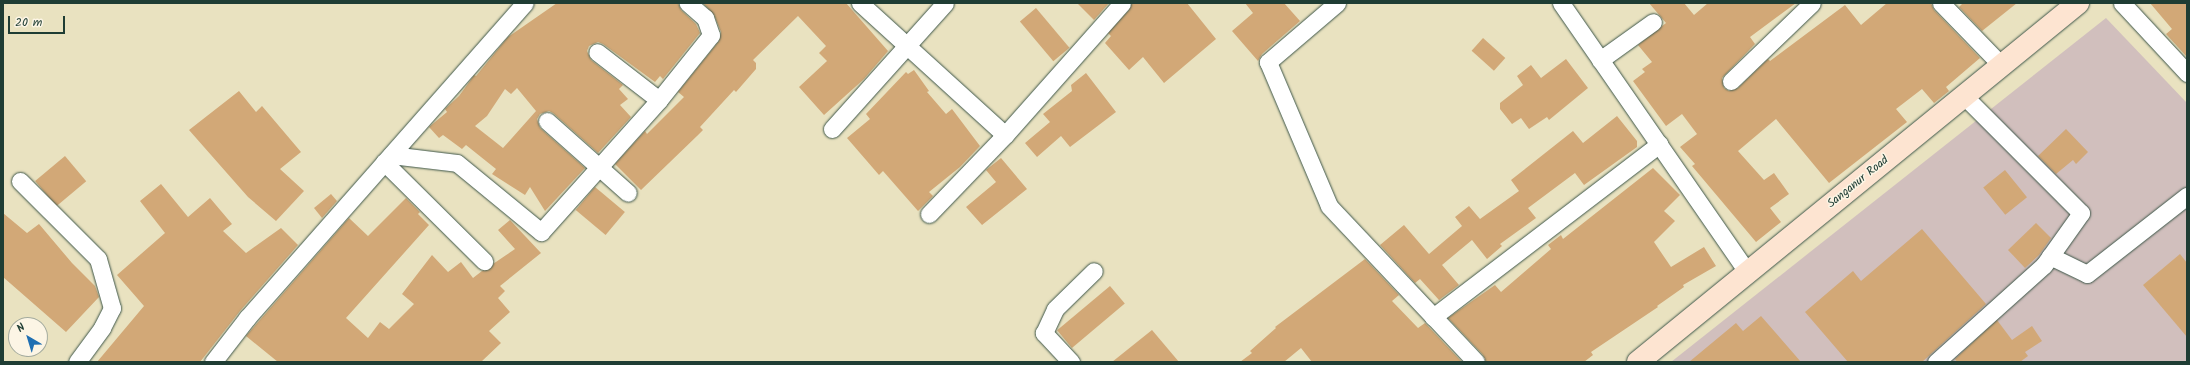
<!DOCTYPE html>
<style>
body{margin:0}
#map{position:relative;width:2190px;height:365px;overflow:hidden;background:#e9e2c0;font-family:Kalam,sans-serif}
div>[style]{position:absolute}
[style*='--x']{left:calc(var(--x)*1px);top:calc(var(--y)*1px);width:calc(var(--w)*1px);rotate:calc(var(--a)*1deg)}
.industrial>*{inset:0;background:#d1bfbd}
.building>*{inset:0;background:#d2a877;transform-origin:0 0}
.roads{filter:drop-shadow(0 0 1px #3d5649) drop-shadow(0 0 1px #3d5649)}
.minor>*{height:17px;margin:-8.5px;padding:0 8.5px;transform-origin:8.5px;border-radius:8.5px;background:#fff}
.secondary>*{height:22px;margin:-11px;padding:0 11px;transform-origin:11px;border-radius:11px;background:#fde4d1}
span{translate:-50% -50%;white-space:nowrap;text-align:center;line-height:1.15;-webkit-text-stroke:3px #fcf5e5;paint-order:stroke}
.street-label{font-size:12px;color:#1f3d34}
.frame{position:absolute;inset:0;border:4px solid #1f3d34;pointer-events:none}
.north{position:absolute;left:8px;top:317px;width:40px;height:40px;box-sizing:border-box;background:#fcf5e5;border:1px solid #a4ab9e;border-radius:50%;rotate:322deg;font-size:11px;font-weight:700;line-height:16px;text-align:center;color:#1f3d34}
.north::after{content:'';display:block;margin:auto;width:14px;height:18px;background:#1f6fb2;clip-path:polygon(50% 0,100% 100%,50% 72%,0 100%)}
.scale{position:absolute;left:8px;top:16px;width:57px;height:18px;box-sizing:border-box;border:2px solid #1f3d34;border-top:0;padding-left:5px;font-size:12px;line-height:14px;white-space:nowrap;color:#1f3d34;-webkit-text-stroke:3px #fcf5e5;paint-order:stroke}
</style>
<div id="map">
<div class="industrial">
<i style="clip-path:polygon(2106px 18px,2187px 103px,2187px 362px,1671px 362px)"></i>
</div>
<div class="building">
<i style="clip-path:polygon(evenodd,557px 3px,678px 3px,681px 10px,696px 24px,700px 33px,663px 79px,660px 76px,655px 82px,603px 44px,598px 42px,589px 46px,587px 51px,591px 60px,623px 85px,619px 89px,628px 99px,620px 105px,631px 117px,598px 153px,553px 113px,549px 111px,540px 114px,537px 119px,540px 128px,585px 168px,545px 211px,530px 187px,525px 195px,492px 174px,496px 169px,466px 145px,462px 149px,443px 135px,439px 138px,429px 127px,447px 112px,445px 109px,459px 96px,470px 81px,474px 75px,476px 76px,508px 37px,557px 3px,517px 88px,536px 111px,503px 148px,475px 126px,487px 116px,505px 89px,511px 94px,517px 88px)"></i>
<i style="clip-path:polygon(703px 3px,846px 3px,888px 51px,864px 79px,824px 115px,799px 87px,827px 61px,819px 53px,826px 46px,798px 16px,753px 60px,756px 63px,756px 69px,736px 92px,734px 90px,700px 127px,703px 130px,697px 136px,641px 190px,615px 164px,645px 131px,647px 134px,684px 97px,678px 92px,719px 41px,721px 32px,714px 15px)"></i>
<i style="clip-path:polygon(1077px 3px,1109px 3px,1094px 20px)"></i>
<i style="clip-path:polygon(1132px 3px,1187px 3px,1216px 39px,1164px 83px,1143px 57px,1129px 70px,1105px 43px,1111px 36px,1108px 33px,1129px 10px)"></i>
<i style="clip-path:polygon(1245px 3px,1284px 3px,1300px 21px,1262px 54px,1258px 61px,1232px 31px,1253px 13px)"></i>
<i style="clip-path:polygon(1649px 3px,1684px 3px,1694px 15px,1708px 3px,1796px 3px,1750px 37px,1755px 44px,1722px 78px,1724px 88px,1729px 91px,1738px 88px,1768px 59px,1770px 61px,1845px 5px,1861px 25px,1887px 3px,1931px 3px,1934px 10px,1980px 58px,1946px 87px,1949px 91px,1934px 103px,1922px 89px,1896px 109px,1907px 122px,1829px 183px,1776px 119px,1738px 151px,1764px 180px,1774px 173px,1789px 194px,1770px 208px,1781px 222px,1756px 242px,1692px 166px,1695px 164px,1680px 147px,1697px 134px,1682px 114px,1666px 126px,1633px 81px,1645px 72px,1642px 69px,1652px 62px,1638px 45px,1666px 23px)"></i>
<i style="clip-path:polygon(1963px 3px,2017px 3px,1982px 31px,1959px 7px)"></i>
<i style="clip-path:polygon(2150px 3px,2187px 3px,2187px 57px,2166px 34px,2172px 29px)"></i>
<i style="left:1036px;top:8px;width:52px;height:21px;rotate:50deg"></i>
<i style="left:1483px;top:38px;width:30px;height:17px;rotate:42deg"></i>
<i style="clip-path:polygon(1566px 59px,1588px 88px,1549px 120px,1547px 117px,1529px 129px,1521px 118px,1512px 124px,1500px 109px,1500px 103px,1523px 85px,1517px 76px,1531px 65px,1541px 78px)"></i>
<i style="clip-path:polygon(914px 70px,929px 91px,927px 92px,946px 114px,952px 109px,980px 146px,960px 167px,929px 192px,933px 196px,918px 211px,883px 171px,879px 175px,847px 138px,870px 119px,866px 114px,906px 72px,908px 74px)"></i>
<i style="clip-path:polygon(1086px 73px,1116px 112px,1070px 147px,1061px 136px,1037px 157px,1025px 143px,1050px 122px,1043px 114px,1072px 91px,1071px 85px)"></i>
<i style="clip-path:polygon(239px 91px,256px 112px,262px 106px,301px 152px,280px 169px,304px 191px,276px 221px,248px 197px,189px 130px)"></i>
<i style="clip-path:polygon(1617px 116px,1637px 141px,1637px 147px,1584px 185px,1575px 173px,1528px 208px,1536px 218px,1500px 244px,1502px 246px,1487px 259px,1472px 240px,1442px 265px,1459px 285px,1439px 300px,1420px 279px,1415px 283px,1380px 245px,1404px 225px,1429px 254px,1462px 226px,1455px 217px,1469px 206px,1480px 219px,1519px 191px,1511px 180px,1573px 131px,1583px 143px)"></i>
<i style="clip-path:polygon(2066px 129px,2088px 152px,2076px 164px,2073px 160px,2056px 174px,2038px 156px)"></i>
<i style="left:65px;top:156px;width:33px;height:39px;rotate:50deg"></i>
<i style="clip-path:polygon(1001px 158px,1027px 189px,982px 225px,966px 207px,996px 182px,986px 170px)"></i>
<i style="clip-path:polygon(1653px 168px,1680px 195px,1664px 211px,1675px 221px,1654px 242px,1671px 267px,1704px 247px,1716px 266px,1683px 285px,1684px 287px,1657px 306px,1658px 307px,1591px 352px,1593px 355px,1584px 362px,1486px 362px,1483px 355px,1448px 318px,1495px 285px,1501px 292px,1551px 249px,1548px 245px,1561px 235px,1563px 239px)"></i>
<i style="left:2005px;top:170px;width:35px;height:28px;rotate:51deg"></i>
<i style="clip-path:polygon(161px 184px,188px 217px,210px 198px,232px 224px,223px 231px,246px 253px,281px 228px,298px 245px,240px 311px,200px 362px,97px 362px,144px 306px,117px 275px,165px 233px,140px 201px)"></i>
<i style="left:595px;top:187px;width:39px;height:30px;rotate:40deg"></i>
<i style="clip-path:polygon(331px 194px,337px 201px,322px 218px,314px 208px)"></i>
<i style="clip-path:polygon(406px 198px,420px 212px,418px 214px,429px 225px,346px 318px,368px 338px,380px 322px,389px 329px,414px 304px,402px 294px,432px 255px,448px 272px,461px 262px,473px 278px,482px 271px,491px 268px,493px 264px,515px 249px,498px 230px,510px 220px,541px 253px,500px 286px,505px 291px,498px 298px,510px 312px,489px 331px,501px 343px,481px 362px,278px 362px,246px 336px,349px 218px,368px 236px)"></i>
<i style="clip-path:polygon(3px 213px,27px 233px,39px 224px,72px 263px,95px 286px,99px 297px,66px 332px,3px 277px)"></i>
<i style="clip-path:polygon(2036px 223px,2051px 238px,2039px 255px,2025px 268px,2008px 250px)"></i>
<i style="clip-path:polygon(1922px 229px,1986px 304px,1922px 362px,1848px 362px,1805px 312px,1853px 271px,1861px 281px)"></i>
<i style="clip-path:polygon(2180px 254px,2187px 263px,2187px 337px,2143px 285px)"></i>
<i style="clip-path:polygon(1365px 259px,1399px 295px,1392px 301px,1418px 328px,1425px 323px,1462px 362px,1312px 362px,1301px 348px,1284px 362px,1240px 362px,1252px 353px,1250px 351px,1276px 328px,1275px 327px)"></i>
<i style="left:1110px;top:286px;width:23px;height:69px;rotate:50deg"></i>
<i style="clip-path:polygon(1761px 316px,1801px 362px,1689px 362px,1736px 323px,1743px 331px)"></i>
<i style="clip-path:polygon(1997px 320px,2012px 340px,2032px 326px,2042px 341px,2025px 352px,2028px 356px,2020px 362px,1957px 362px,1955px 359px)"></i>
<i style="clip-path:polygon(1152px 330px,1179px 362px,1112px 362px)"></i>
</div>
<div class="roads">
<div class="minor">
<i style="--x:860;--y:3;--w:196;--a:42.3"></i>
<i style="--x:1005;--y:135;--w:176;--a:-48.4"></i>
<i style="--x:1337;--y:3;--w:91;--a:139.5"></i>
<i style="--x:1268;--y:62;--w:156;--a:67"></i>
<i style="--x:1329;--y:206;--w:214;--a:46.7"></i>
<i style="--x:1561;--y:3;--w:327;--a:55.3"></i>
<i style="--x:1941;--y:3;--w:88;--a:45.9"></i>
<i style="--x:2122;--y:3;--w:96;--a:47.1"></i>
<i style="--x:1600;--y:60;--w:65;--a:-35.6"></i>
<i style="--x:1731;--y:81;--w:112;--a:-43.9"></i>
<i style="--x:659;--y:100;--w:83;--a:-51.3"></i>
<i style="--x:711;--y:35;--w:18;--a:-109"></i>
<i style="--x:705;--y:18;--w:23;--a:-139"></i>
<i style="--x:547;--y:121;--w:108;--a:41.6"></i>
<i style="--x:832;--y:129;--w:169;--a:-48.1"></i>
<i style="--x:391;--y:155;--w:66;--a:6.9"></i>
<i style="--x:457;--y:163;--w:109;--a:39.4"></i>
<i style="--x:541;--y:232;--w:177;--a:-48.2"></i>
<i style="--x:659;--y:100;--w:78;--a:-142.3"></i>
<i style="--x:384;--y:162;--w:141;--a:44.7"></i>
<i style="--x:20;--y:181;--w:110;--a:45"></i>
<i style="--x:98;--y:259;--w:51;--a:74.1"></i>
<i style="--x:112;--y:308;--w:22;--a:117"></i>
<i style="--x:102;--y:328;--w:42;--a:126.3"></i>
<i style="--x:929;--y:214;--w:110;--a:-46.1"></i>
<i style="--x:2050;--y:256;--w:41;--a:25.9"></i>
<i style="--x:2087;--y:274;--w:127;--a:-38"></i>
<i style="--x:1433;--y:317;--w:285;--a:-37.4"></i>
<i style="--x:213;--y:362;--w:56;--a:-52.3"></i>
<i style="--x:247;--y:318;--w:420;--a:-48.6"></i>
<i style="--x:1071;--y:362;--w:40;--a:-133"></i>
<i style="--x:1044;--y:333;--w:26;--a:-65"></i>
<i style="--x:1055;--y:309;--w:54;--a:-44.3"></i>
<i style="--x:1936;--y:362;--w:145;--a:-41.9"></i>
<i style="--x:2044;--y:265;--w:64;--a:-54.6"></i>
<i style="--x:2081;--y:213;--w:165;--a:-135"></i>
</div>
<div class="secondary">
<i style="--x:1638;--y:362;--w:568;--a:-39.21"></i>
</div>
</div>
<div class="street-label">
<span style="left:1858px;top:182px;rotate:-39deg">Sanganur Road</span>
</div>
<div class="frame"></div>
<div class="north">N</div>
<div class="scale">20 m</div>
</div>
